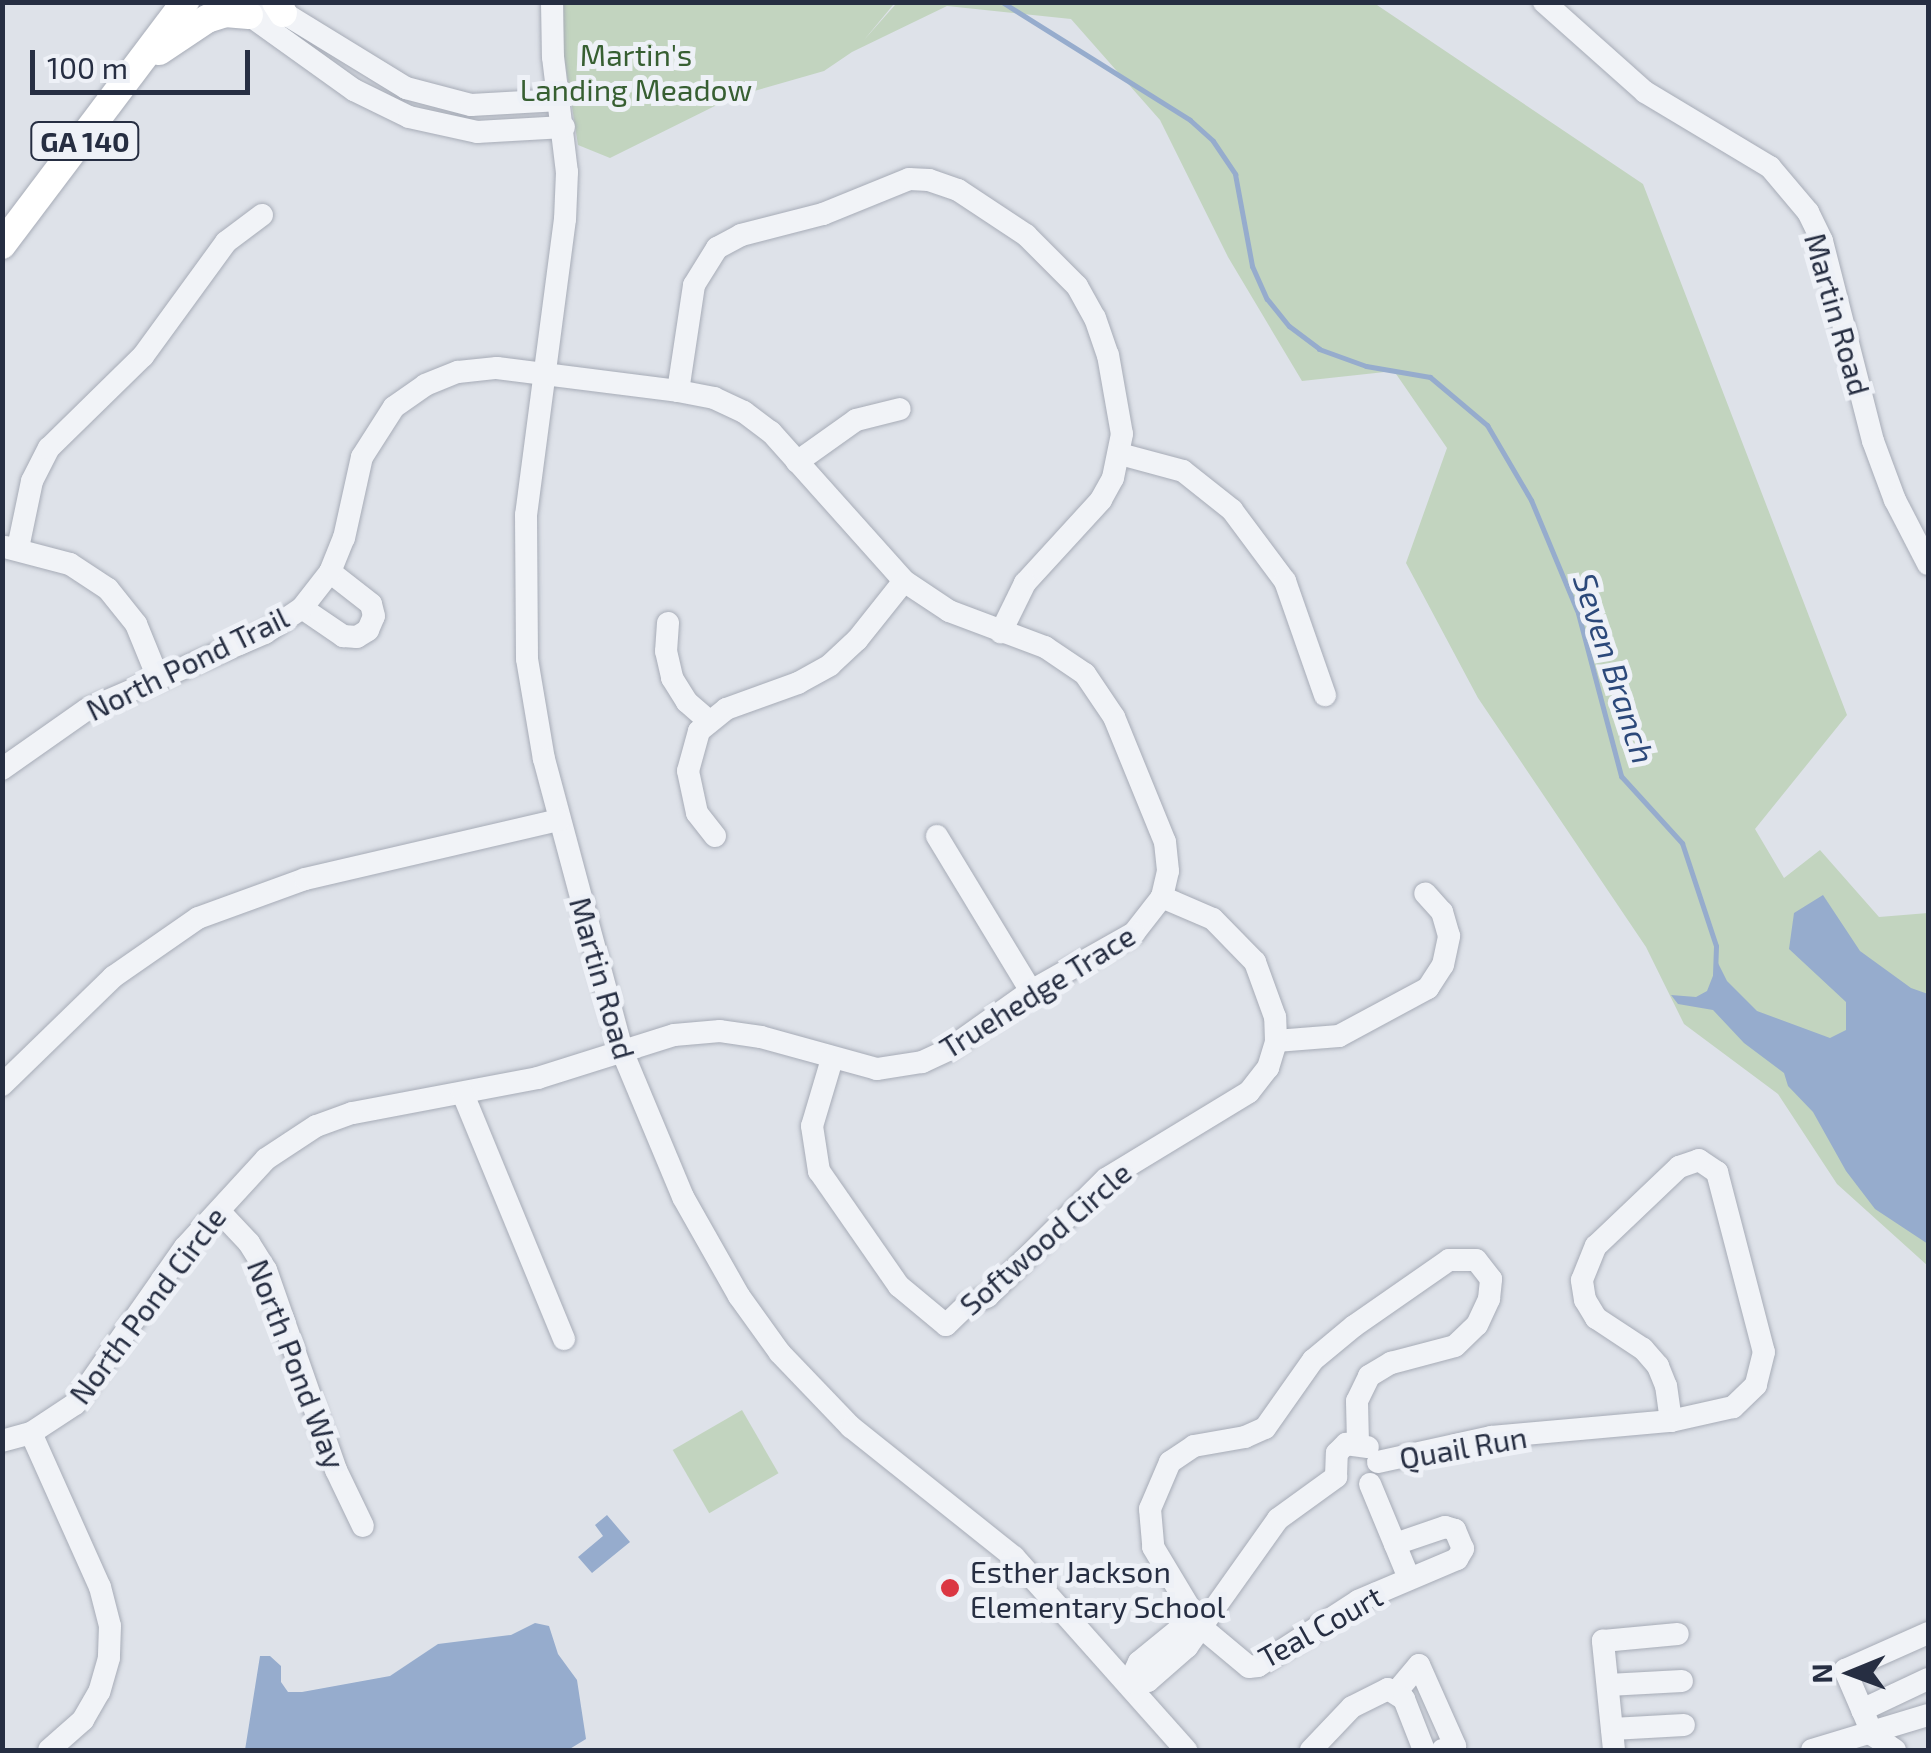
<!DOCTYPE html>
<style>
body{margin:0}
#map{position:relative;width:1931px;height:1753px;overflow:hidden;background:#dee2e9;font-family:"Exo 2",sans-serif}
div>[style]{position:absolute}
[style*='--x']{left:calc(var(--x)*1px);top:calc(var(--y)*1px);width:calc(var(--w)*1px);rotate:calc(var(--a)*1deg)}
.green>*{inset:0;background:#c2d4bf;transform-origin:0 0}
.water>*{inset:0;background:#96accd}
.stream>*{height:5px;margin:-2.5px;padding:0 2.5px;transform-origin:2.5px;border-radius:2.5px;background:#96accd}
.roads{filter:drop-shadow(0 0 2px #a7acb7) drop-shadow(0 0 2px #a7acb7)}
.minor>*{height:22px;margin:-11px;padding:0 11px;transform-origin:11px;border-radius:11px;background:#f1f3f7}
.major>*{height:28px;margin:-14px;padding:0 14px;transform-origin:14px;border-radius:14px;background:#fff}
.dots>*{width:28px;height:28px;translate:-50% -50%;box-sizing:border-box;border:5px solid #eef1f7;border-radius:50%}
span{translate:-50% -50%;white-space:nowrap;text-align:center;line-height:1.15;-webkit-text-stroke:10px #eef1f7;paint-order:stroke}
.shield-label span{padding:2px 8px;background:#eef1f7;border:2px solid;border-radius:8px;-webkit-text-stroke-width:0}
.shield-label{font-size:28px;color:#262e42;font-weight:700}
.park-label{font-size:30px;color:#375f32}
.street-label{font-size:30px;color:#262e42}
.poi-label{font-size:30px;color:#262e42}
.left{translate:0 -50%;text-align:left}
.water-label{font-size:32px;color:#2c497a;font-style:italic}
.frame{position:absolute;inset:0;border:5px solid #262e42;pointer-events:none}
.north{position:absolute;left:1801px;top:1623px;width:100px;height:100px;-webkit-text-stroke:8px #eef1f7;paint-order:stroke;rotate:269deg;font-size:28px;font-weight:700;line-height:40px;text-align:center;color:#262e42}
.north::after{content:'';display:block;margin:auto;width:35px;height:45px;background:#262e42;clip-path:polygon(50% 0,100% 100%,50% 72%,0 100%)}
.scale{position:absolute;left:30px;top:50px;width:220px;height:45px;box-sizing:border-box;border:5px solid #262e42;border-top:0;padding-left:12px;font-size:30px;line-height:35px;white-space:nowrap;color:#262e42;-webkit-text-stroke:8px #eef1f7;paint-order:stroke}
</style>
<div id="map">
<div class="green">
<i style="clip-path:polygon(564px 2px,893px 5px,864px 40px,895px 5px,892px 3px,1374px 3px,1643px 184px,1847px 715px,1755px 829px,1784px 878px,1820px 850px,1879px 917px,1928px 913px,1928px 1266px,1837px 1184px,1778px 1094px,1684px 1024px,1646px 947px,1478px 698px,1406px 563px,1447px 448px,1394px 371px,1302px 381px,1228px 257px,1160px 120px,1071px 19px,947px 6px,852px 52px,824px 71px,733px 97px,610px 158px,578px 145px,562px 43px)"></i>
<i style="left:742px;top:1410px;width:73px;height:80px;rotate:60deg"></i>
</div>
<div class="water">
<i style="clip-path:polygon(1823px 895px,1860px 951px,1911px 988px,1928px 994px,1928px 1244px,1875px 1209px,1846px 1171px,1813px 1112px,1788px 1086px,1784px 1073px,1744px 1043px,1713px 1010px,1678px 1004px,1671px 995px,1696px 997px,1707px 991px,1718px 963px,1727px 981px,1757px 1011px,1830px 1038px,1846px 1030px,1846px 1002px,1789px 949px,1794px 913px)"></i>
<i style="clip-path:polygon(607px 1515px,630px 1542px,592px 1573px,578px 1557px,603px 1536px,595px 1525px)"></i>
<i style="clip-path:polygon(535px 1623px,549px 1626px,558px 1654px,577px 1680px,586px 1739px,568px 1750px,245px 1750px,260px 1656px,270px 1656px,281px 1666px,281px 1682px,288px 1692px,302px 1692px,390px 1676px,438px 1644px,511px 1635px)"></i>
</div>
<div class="stream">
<i style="--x:1002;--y:2;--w:222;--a:32.1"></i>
<i style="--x:1190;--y:120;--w:31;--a:42"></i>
<i style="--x:1213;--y:141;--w:40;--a:56"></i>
<i style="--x:1235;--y:174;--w:94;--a:79.5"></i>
<i style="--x:1252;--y:266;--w:36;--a:66"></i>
<i style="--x:1267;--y:299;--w:35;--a:51"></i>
<i style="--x:1289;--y:326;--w:38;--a:37"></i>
<i style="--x:1319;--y:349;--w:50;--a:19.9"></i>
<i style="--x:1366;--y:366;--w:65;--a:9.8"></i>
<i style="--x:1430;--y:377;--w:75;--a:40.1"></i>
<i style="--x:1487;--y:425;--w:87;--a:59.6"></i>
<i style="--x:1531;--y:500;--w:122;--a:67.4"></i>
<i style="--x:1578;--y:613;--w:169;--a:75.2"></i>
<i style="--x:1621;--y:776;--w:91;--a:47.7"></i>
<i style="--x:1682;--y:843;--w:108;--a:71.7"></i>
<i style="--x:1716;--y:946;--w:30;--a:92"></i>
</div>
<div class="roads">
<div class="minor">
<i style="--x:552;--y:2;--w:55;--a:89"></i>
<i style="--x:553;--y:57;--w:116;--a:83.1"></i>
<i style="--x:567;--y:172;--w:47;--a:92.4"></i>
<i style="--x:565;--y:219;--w:299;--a:97.5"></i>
<i style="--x:526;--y:515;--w:144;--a:89.6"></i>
<i style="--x:527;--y:659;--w:101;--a:80.4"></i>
<i style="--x:544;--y:759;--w:302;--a:75"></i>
<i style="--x:622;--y:1051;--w:158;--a:67.3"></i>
<i style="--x:683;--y:1197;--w:114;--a:60.5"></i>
<i style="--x:739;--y:1296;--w:70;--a:54.3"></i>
<i style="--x:780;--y:1353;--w:103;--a:46.2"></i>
<i style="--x:851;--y:1427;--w:208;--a:38.6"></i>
<i style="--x:1014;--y:1557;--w:259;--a:48.3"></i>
<i style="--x:1544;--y:2;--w:135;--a:41.7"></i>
<i style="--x:1645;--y:92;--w:146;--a:31"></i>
<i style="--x:1770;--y:167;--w:59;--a:49.8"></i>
<i style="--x:1808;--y:212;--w:32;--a:64"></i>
<i style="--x:1822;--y:241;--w:206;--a:75.7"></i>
<i style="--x:1873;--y:441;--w:63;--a:69.6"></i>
<i style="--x:1895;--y:500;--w:72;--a:62.7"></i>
<i style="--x:269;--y:4;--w:161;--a:31.5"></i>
<i style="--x:406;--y:88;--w:67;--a:14.7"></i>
<i style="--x:471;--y:105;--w:89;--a:-3.2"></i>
<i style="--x:238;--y:7;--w:143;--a:35.6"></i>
<i style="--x:354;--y:90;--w:61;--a:26.1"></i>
<i style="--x:409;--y:117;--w:70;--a:12.4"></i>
<i style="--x:477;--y:132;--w:87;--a:-3.3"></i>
<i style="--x:678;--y:391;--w:107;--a:-81.4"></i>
<i style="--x:694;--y:285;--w:44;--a:-58.1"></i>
<i style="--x:717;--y:248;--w:27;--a:-28"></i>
<i style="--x:741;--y:235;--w:85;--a:-14.4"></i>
<i style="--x:823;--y:214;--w:93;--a:-22.1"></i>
<i style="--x:909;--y:179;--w:20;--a:3"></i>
<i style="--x:929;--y:180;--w:31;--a:19"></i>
<i style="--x:958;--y:190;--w:82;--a:33.5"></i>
<i style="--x:1026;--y:235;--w:72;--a:45"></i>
<i style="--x:1077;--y:286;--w:37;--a:61"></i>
<i style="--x:1095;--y:318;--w:39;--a:71"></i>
<i style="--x:1108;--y:355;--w:80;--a:80"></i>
<i style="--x:1122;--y:434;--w:45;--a:101.6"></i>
<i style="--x:1113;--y:478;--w:25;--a:119"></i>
<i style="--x:1101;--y:500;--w:113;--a:132.5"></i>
<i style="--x:1025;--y:583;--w:55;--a:116.1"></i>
<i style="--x:1120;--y:454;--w:65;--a:15.1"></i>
<i style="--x:1183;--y:471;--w:63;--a:38.5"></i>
<i style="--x:1232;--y:510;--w:89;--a:53.3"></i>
<i style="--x:1285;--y:581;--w:121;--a:70.7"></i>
<i style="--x:797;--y:462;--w:72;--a:-35.4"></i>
<i style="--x:856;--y:420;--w:45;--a:-14"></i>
<i style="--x:5;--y:547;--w:67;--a:14.7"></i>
<i style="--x:70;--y:564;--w:45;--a:33.3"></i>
<i style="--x:108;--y:589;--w:45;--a:51.3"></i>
<i style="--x:136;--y:624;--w:58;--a:67.8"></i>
<i style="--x:18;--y:548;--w:68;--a:-78.2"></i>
<i style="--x:32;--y:481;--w:37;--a:-63"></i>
<i style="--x:49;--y:448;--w:132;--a:-44.4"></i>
<i style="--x:143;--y:356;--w:141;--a:-53.9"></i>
<i style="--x:226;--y:242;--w:45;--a:-36.9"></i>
<i style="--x:302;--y:608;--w:50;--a:34.3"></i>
<i style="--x:343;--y:636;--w:14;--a:4"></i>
<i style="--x:357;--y:637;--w:13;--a:-32"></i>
<i style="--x:368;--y:630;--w:15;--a:-67"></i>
<i style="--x:374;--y:616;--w:12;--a:-104"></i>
<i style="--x:371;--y:604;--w:52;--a:-142"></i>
<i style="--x:668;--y:623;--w:28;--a:94"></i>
<i style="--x:666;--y:651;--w:28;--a:77"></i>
<i style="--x:672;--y:678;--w:28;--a:58"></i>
<i style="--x:687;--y:702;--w:28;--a:41"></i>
<i style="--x:2;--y:769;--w:103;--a:-35.1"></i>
<i style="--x:86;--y:710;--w:195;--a:-23.3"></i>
<i style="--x:265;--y:633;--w:45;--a:-34"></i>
<i style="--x:302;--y:608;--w:46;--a:-52.1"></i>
<i style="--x:330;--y:572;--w:37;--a:-68"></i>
<i style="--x:344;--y:538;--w:83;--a:-77.5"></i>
<i style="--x:362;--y:457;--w:59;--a:-57.4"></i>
<i style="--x:394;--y:407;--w:38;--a:-35"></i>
<i style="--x:425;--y:385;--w:35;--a:-22"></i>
<i style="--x:458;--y:372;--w:39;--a:-6"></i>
<i style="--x:497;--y:368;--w:182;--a:7.2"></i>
<i style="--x:678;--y:391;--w:37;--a:11"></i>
<i style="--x:714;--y:398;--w:33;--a:25"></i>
<i style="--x:744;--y:412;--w:34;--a:37"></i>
<i style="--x:771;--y:432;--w:200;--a:48.2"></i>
<i style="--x:904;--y:581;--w:54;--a:33.7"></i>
<i style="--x:949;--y:611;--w:103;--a:20.6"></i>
<i style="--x:1045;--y:647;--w:48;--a:34"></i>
<i style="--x:1085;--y:674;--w:52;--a:56"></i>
<i style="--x:1114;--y:717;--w:135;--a:67.8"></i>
<i style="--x:1165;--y:842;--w:29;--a:84"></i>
<i style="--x:1168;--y:871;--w:27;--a:103"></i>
<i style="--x:1162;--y:897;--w:46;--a:127.9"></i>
<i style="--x:1134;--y:933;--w:118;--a:150.6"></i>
<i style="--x:1031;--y:991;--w:102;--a:144.6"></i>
<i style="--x:948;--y:1050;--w:29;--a:155"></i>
<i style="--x:922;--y:1062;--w:46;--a:171.2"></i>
<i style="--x:877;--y:1069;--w:120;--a:-164.6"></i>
<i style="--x:761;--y:1037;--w:41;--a:-171.7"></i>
<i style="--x:720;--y:1031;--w:46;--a:175"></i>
<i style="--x:674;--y:1035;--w:143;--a:162.5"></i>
<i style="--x:538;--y:1078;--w:189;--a:169.3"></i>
<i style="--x:352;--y:1113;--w:38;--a:160"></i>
<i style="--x:316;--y:1126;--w:60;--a:146.6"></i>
<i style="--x:266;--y:1159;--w:120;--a:132.6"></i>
<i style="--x:185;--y:1247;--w:192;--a:125"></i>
<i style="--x:75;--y:1404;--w:53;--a:146.6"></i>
<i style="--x:31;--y:1433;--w:30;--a:165"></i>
<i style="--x:715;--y:836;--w:29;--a:-128"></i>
<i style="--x:697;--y:813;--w:43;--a:-102.1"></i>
<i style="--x:688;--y:771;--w:41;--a:-74.6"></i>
<i style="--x:699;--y:731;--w:35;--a:-39"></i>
<i style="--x:726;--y:709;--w:77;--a:-19.9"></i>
<i style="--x:798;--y:683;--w:37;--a:-29"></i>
<i style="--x:830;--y:665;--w:37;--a:-43"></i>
<i style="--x:857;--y:640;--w:75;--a:-51.5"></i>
<i style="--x:937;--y:836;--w:181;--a:58.8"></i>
<i style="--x:1276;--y:1041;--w:63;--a:-4.5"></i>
<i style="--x:1339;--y:1036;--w:101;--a:-28.3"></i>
<i style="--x:1428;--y:988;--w:27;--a:-57"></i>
<i style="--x:1443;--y:965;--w:30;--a:-78"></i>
<i style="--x:1449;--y:936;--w:25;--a:-106"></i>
<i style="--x:1442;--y:912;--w:25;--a:-132"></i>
<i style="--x:832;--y:1059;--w:70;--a:106.6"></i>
<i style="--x:812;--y:1126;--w:46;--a:81.2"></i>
<i style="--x:819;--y:1171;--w:140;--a:55.2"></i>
<i style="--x:899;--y:1286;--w:61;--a:39.7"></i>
<i style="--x:946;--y:1325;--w:29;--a:-44"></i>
<i style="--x:967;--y:1305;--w:23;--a:-23"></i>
<i style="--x:988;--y:1296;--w:166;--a:-44.8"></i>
<i style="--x:1106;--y:1179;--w:167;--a:-31.3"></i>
<i style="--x:1249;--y:1092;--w:31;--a:-52"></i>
<i style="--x:1268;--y:1068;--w:28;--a:-73"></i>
<i style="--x:1276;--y:1041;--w:24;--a:-92"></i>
<i style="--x:1275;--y:1017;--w:59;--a:-110"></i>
<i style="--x:1255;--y:962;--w:60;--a:-134.3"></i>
<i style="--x:1213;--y:919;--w:56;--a:-156.7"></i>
<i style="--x:2;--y:1085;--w:155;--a:-44.2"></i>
<i style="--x:113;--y:977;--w:103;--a:-34.8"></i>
<i style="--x:198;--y:918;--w:114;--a:-20"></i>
<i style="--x:305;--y:879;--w:261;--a:-13.1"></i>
<i style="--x:463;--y:1094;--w:265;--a:67.6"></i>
<i style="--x:1699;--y:1160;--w:22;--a:34"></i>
<i style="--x:1717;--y:1172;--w:186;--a:75.4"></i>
<i style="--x:1764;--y:1352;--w:34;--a:104"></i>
<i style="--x:1756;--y:1385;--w:32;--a:136"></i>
<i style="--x:1733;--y:1407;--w:64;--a:167.3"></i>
<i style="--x:1671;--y:1421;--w:35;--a:-98"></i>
<i style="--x:1666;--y:1386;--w:22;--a:-112"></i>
<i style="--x:1658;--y:1366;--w:23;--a:-131"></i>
<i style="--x:1643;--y:1349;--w:56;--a:-146.6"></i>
<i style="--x:1596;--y:1318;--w:21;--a:-121"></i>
<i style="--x:1585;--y:1300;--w:20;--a:-99"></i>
<i style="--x:1582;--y:1280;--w:37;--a:-68"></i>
<i style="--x:1596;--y:1246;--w:115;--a:-43.6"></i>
<i style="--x:1679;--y:1167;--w:21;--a:-19"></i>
<i style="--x:219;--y:1211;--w:44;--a:46.8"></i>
<i style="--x:249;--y:1243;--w:32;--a:58"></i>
<i style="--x:266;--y:1270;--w:212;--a:70.7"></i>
<i style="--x:336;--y:1470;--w:62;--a:64.3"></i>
<i style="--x:31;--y:1433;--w:169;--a:65.9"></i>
<i style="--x:100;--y:1587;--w:40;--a:75.6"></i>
<i style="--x:110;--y:1626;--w:32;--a:92"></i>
<i style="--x:109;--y:1658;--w:35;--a:106"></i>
<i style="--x:99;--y:1692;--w:32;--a:120"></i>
<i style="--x:83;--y:1720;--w:45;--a:138.6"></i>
<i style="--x:1358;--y:1443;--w:42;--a:-91.4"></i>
<i style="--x:1357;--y:1401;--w:28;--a:-64"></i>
<i style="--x:1369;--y:1376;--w:26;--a:-31"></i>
<i style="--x:1391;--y:1363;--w:66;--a:-14.9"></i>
<i style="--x:1455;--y:1346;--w:30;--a:-44"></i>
<i style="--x:1477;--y:1325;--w:29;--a:-65"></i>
<i style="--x:1489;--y:1299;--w:20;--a:-84"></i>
<i style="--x:1491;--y:1279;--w:24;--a:-128"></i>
<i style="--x:1476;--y:1260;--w:27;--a:180"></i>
<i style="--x:1449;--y:1260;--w:116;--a:145.2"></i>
<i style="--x:1354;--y:1326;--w:53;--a:140.3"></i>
<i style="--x:1313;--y:1360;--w:83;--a:125.2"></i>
<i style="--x:1265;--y:1428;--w:22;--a:156"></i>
<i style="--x:1245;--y:1437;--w:52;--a:170"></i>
<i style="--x:1194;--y:1446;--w:29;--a:146"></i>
<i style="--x:1170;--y:1462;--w:51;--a:113.1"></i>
<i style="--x:1150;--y:1509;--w:38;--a:85"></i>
<i style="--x:1153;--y:1547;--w:93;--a:59"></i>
<i style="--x:1201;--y:1627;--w:62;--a:39.8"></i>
<i style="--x:1249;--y:1667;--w:9;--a:-6"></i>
<i style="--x:1258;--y:1666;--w:119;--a:-33"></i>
<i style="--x:1358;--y:1601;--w:108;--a:-23"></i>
<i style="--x:1457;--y:1559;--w:12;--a:-59"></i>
<i style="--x:1463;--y:1549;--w:21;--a:-113"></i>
<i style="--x:1455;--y:1530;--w:10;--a:-163"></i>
<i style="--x:1445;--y:1527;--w:53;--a:161.2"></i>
<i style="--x:1378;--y:1462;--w:116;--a:-12.5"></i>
<i style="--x:1491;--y:1437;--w:181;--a:-5.1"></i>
<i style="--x:1336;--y:1477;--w:24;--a:-88"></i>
<i style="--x:1337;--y:1453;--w:13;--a:-45"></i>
<i style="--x:1346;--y:1444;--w:22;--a:8"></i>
<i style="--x:1370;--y:1484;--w:102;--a:67.5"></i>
<i style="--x:1201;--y:1627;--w:24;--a:171"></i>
<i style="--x:1177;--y:1631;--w:49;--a:140.8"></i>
<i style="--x:1139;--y:1662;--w:23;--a:115"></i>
<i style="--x:1129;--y:1683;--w:19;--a:-6"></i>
<i style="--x:1148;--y:1681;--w:52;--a:-41.1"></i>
<i style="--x:1187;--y:1647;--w:157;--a:-54.6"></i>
<i style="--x:1278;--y:1519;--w:72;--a:-35.9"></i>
<i style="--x:1608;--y:1685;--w:74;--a:-3.1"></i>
<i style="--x:1397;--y:1691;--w:34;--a:-50"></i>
<i style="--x:1419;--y:1665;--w:89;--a:66"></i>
<i style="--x:1455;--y:1746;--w:13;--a:162"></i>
<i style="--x:1862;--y:1710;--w:73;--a:-25.2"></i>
<i style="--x:1612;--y:1729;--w:72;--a:-3.2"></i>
<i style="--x:1311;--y:1750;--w:59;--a:-46.4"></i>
<i style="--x:1352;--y:1707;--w:40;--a:-26.6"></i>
<i style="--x:1388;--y:1689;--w:19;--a:32"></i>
<i style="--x:1404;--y:1699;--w:55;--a:68.6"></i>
<i style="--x:1614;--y:1750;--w:110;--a:-95.8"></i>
<i style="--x:1603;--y:1641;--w:75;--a:-5.3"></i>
<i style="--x:1812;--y:1750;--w:121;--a:-16.8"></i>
<i style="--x:1895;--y:1750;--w:27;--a:-146"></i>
<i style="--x:1873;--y:1735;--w:71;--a:-113.3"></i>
<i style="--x:1845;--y:1670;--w:91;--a:-24"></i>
</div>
<div class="major">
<i style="--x:276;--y:2;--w:13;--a:58"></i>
<i style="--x:159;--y:51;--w:58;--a:-33.7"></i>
<i style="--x:207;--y:19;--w:19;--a:-18"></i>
<i style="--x:225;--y:13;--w:24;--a:5"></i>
<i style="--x:2;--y:245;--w:304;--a:-53"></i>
</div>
</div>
<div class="dots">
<i style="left:950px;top:1588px;background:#db3743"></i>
</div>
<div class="shield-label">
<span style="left:85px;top:141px">GA 140</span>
</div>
<div class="park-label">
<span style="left:636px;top:71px">Martin's<br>Landing Meadow</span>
</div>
<div class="street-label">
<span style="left:1838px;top:314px;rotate:74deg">Martin Road</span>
<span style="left:187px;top:663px;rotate:-26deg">North Pond Trail</span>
<span style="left:603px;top:978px;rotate:74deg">Martin Road</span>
<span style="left:1037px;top:991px;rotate:-32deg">Truehedge Trace</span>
<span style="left:1045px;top:1238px;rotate:-41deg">Softwood Circle</span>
<span style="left:147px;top:1305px;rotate:-53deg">North Pond Circle</span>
<span style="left:297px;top:1364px;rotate:69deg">North Pond Way</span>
<span style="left:1463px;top:1447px;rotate:-10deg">Quail Run</span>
<span style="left:1320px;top:1626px;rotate:-29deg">Teal Court</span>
</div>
<div class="poi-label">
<span class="left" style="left:970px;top:1588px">Esther Jackson<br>Elementary School</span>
</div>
<div class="water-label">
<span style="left:1615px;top:668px;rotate:72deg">Seven Branch</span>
</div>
<div class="frame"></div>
<div class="north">N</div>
<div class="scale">100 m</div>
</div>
